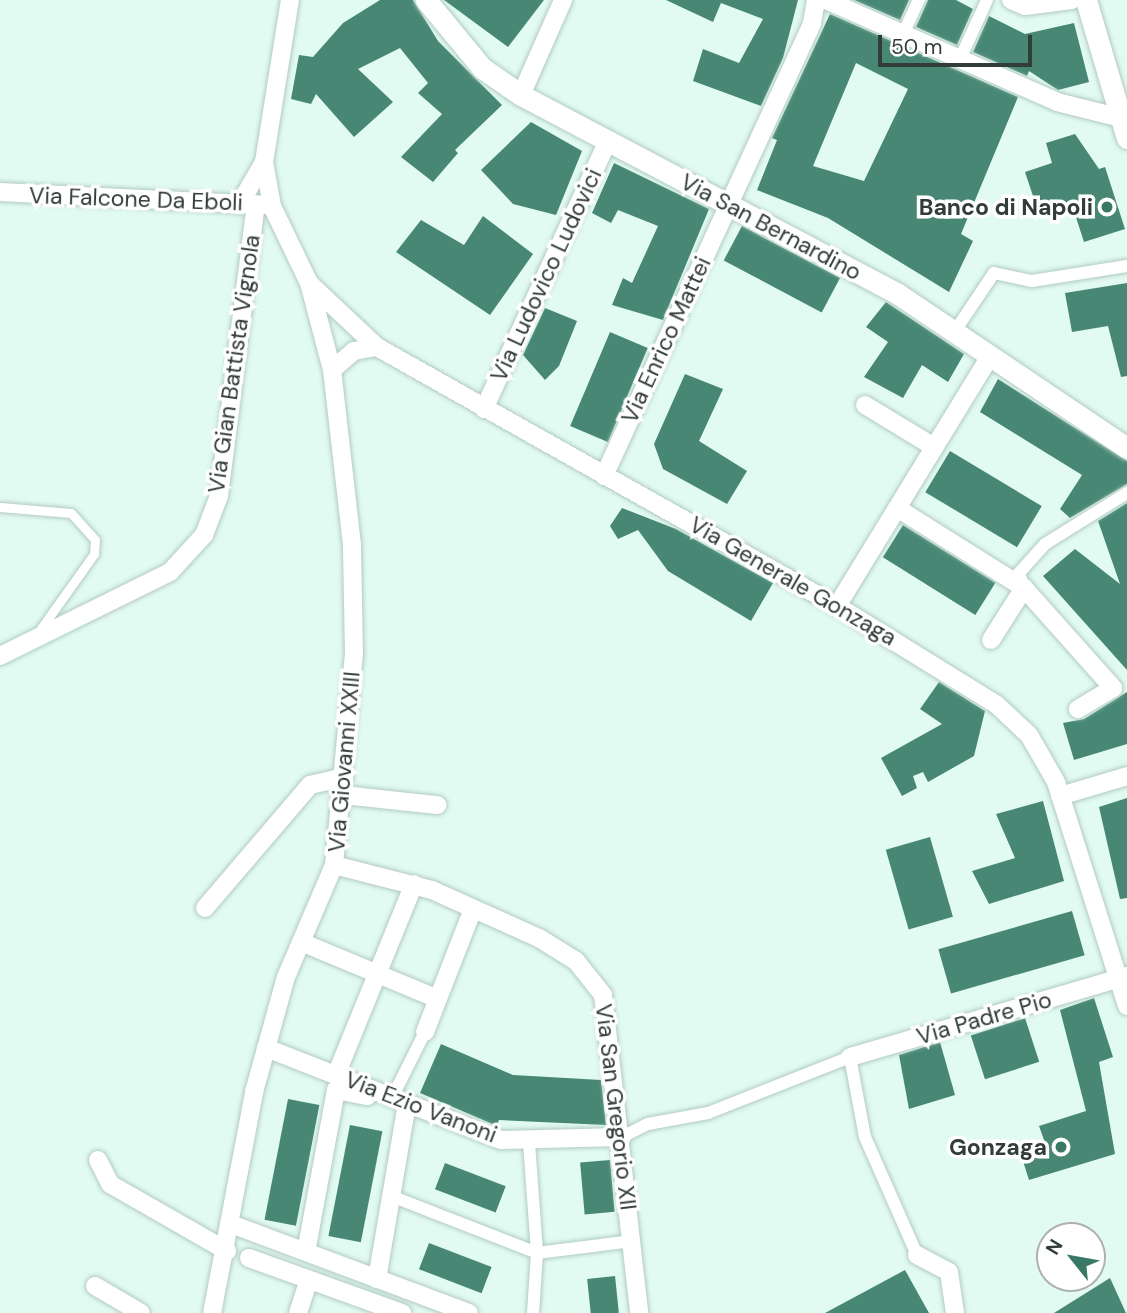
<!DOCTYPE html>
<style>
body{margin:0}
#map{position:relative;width:1127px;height:1313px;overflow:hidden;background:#e2fbf2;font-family:"DM Sans",sans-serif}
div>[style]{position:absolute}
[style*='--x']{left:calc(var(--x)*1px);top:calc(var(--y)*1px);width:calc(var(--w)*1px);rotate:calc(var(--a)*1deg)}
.building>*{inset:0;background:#478774;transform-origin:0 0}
.roads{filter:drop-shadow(0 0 2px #b2cbc2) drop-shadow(0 0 2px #b2cbc2)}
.service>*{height:9px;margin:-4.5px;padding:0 4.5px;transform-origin:4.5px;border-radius:4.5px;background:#fff}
.pedestrian>*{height:12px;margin:-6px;padding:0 6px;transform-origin:6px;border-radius:6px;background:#fff}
.minor>*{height:18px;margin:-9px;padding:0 9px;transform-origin:9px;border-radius:9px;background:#fff}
.tertiary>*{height:21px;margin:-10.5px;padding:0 10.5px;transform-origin:10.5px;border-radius:10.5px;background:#fff}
.dots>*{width:19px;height:19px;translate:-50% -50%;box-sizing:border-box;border:4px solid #fff;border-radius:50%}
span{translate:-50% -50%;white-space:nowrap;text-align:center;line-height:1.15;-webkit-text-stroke:7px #fff;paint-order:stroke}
.street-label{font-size:23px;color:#323c38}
.poi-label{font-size:23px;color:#323c38;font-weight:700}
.right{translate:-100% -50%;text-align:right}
.north{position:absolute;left:1036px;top:1222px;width:70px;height:70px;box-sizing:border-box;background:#fff;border:2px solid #adb1af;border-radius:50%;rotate:301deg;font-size:19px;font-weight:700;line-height:28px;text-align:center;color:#323c38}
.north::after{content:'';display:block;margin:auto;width:24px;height:32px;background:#387865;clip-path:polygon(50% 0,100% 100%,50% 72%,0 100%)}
.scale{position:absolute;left:878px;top:35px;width:154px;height:32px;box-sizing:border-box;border:4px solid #323c38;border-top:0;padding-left:9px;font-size:21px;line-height:24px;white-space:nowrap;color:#323c38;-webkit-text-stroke:5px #fff;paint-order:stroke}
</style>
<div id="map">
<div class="building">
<i style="clip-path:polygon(380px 0,413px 0,438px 41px,502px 105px,455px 150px,458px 153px,433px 182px,401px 157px,442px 114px,418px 93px,428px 83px,400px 48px,358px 69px,393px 102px,354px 137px,316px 94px,311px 104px,291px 99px,299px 55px,313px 57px,343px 23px)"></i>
<i style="clip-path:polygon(444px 0,544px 0,508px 47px)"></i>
<i style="clip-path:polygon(666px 0,798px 0,783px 58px,761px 106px,693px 81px,703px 49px,739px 63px,763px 19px,721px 3px,713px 22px)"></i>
<i style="clip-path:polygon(854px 0,909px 0,900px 20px)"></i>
<i style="clip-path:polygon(928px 0,956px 0,973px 9px,957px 45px,916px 27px)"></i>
<i style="clip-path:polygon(evenodd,830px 14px,1018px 97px,961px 234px,973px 241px,949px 292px,828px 218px,757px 190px,777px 140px,772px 138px,830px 14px,856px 63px,908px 89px,864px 181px,813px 166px,856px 63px)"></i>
<i style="clip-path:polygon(989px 16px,1025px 34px,1074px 23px,1089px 82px,1058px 90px,1029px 71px,1027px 76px,973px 52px)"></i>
<i style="clip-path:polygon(531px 122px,582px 151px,556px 215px,513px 204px,481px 170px)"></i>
<i style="clip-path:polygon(1075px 134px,1099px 169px,1105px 167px,1125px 229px,1084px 242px,1072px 205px,1046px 213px,1042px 200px,1035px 202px,1025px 172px,1052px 163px,1046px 143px)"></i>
<i style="clip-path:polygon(614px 163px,709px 209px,663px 320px,612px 305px,623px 278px,632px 283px,658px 226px,618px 210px,611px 223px,592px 213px)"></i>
<i style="clip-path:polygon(483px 216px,533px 254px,490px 315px,396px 252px,421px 220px,464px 245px)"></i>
<i style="left:742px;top:226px;width:111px;height:39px;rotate:28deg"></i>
<i style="clip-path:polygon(1127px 283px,1127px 376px,1121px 377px,1108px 326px,1072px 332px,1065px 293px)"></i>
<i style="clip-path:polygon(886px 302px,964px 354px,948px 382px,922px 365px,903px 398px,864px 377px,888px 342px,866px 327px)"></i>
<i style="clip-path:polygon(545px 308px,577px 321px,559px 366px,545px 380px,523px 355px)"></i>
<i style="left:610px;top:332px;width:41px;height:102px;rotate:23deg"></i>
<i style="clip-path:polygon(685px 374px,723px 389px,699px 441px,747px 471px,727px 504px,663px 469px,654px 444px)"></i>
<i style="clip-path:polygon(998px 379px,1127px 461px,1127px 484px,1070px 518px,1060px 509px,1082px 475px,980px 412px)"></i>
<i style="left:950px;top:451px;width:107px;height:48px;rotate:31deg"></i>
<i style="clip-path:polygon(1127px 503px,1127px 670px,1043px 576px,1075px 549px,1120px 584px,1098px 521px)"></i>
<i style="clip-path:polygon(622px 508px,676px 529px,773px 583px,751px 621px,668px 571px,638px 530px,618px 539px,610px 526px)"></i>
<i style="left:903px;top:525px;width:109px;height:38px;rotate:32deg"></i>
<i style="clip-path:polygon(939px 682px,985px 711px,974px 756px,928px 782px,923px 772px,913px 776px,917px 788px,902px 796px,881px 758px,942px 724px,920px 709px)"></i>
<i style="clip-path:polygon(1127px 692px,1127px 744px,1074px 760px,1063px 723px,1084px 719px)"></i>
<i style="clip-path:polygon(1127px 798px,1127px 898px,1120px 899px,1099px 807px)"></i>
<i style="clip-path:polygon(1043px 801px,1064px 881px,989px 904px,972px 871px,1015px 858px,996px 814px)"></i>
<i style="left:930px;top:837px;width:83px;height:46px;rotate:74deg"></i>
<i style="left:1072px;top:911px;width:46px;height:139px;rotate:74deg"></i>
<i style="clip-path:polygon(1094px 998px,1113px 1057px,1099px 1062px,1115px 1154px,1029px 1180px,1022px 1158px,1044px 1140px,1039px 1126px,1086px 1111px,1060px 1010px)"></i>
<i style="left:1025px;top:1018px;width:46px;height:57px;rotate:72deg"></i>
<i style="clip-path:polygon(940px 1042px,955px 1095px,909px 1109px,899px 1055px)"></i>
<i style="clip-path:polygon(441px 1044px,513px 1075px,601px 1080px,606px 1125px,499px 1120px,497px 1126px,420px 1093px)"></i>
<i style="left:288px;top:1099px;width:32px;height:123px;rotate:11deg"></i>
<i style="left:350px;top:1125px;width:33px;height:113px;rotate:11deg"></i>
<i style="left:610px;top:1160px;width:52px;height:30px;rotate:85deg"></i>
<i style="left:445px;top:1163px;width:65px;height:28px;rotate:21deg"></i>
<i style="left:429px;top:1243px;width:67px;height:28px;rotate:21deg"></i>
<i style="clip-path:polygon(905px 1270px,929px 1313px,825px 1313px)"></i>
<i style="left:615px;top:1276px;width:37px;height:28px;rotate:84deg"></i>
<i style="clip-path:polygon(1110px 1278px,1126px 1313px,1054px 1313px)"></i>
</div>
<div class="roads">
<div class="service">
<i style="--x:0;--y:507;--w:71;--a:4.8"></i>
<i style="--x:71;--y:513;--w:36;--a:48"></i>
<i style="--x:95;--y:540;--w:14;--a:94"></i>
<i style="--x:94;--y:554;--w:98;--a:125.5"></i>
</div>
<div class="pedestrian">
<i style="--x:903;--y:34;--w:38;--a:-65"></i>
<i style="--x:960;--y:59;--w:65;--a:-65.4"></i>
<i style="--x:955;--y:331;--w:70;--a:-56.1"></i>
<i style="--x:994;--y:273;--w:39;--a:12"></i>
<i style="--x:1032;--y:281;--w:96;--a:-9"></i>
<i style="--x:1024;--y:588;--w:16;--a:-108"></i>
<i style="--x:1019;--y:573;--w:39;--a:-48"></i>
<i style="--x:1045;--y:544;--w:97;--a:-31.9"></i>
<i style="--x:391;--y:1100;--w:76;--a:-63.4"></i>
<i style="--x:622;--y:1137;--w:29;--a:-27"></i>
<i style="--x:648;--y:1124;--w:61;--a:-10.4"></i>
<i style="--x:708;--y:1113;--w:153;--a:-21.5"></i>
<i style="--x:850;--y:1057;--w:81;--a:79.4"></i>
<i style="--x:865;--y:1137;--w:129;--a:66.2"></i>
<i style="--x:529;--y:1143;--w:110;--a:85.8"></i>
<i style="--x:537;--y:1253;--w:60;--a:93.8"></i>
<i style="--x:391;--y:1196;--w:157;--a:21.3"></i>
<i style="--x:537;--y:1253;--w:96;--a:-7.2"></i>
</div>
<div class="minor">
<i style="--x:826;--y:0;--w:253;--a:23.8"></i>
<i style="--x:1057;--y:102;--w:66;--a:14"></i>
<i style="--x:1011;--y:0;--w:15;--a:23"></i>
<i style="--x:1025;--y:6;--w:47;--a:-7.3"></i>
<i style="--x:521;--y:95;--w:104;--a:-66.1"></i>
<i style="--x:0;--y:192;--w:265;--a:2.8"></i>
<i style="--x:239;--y:205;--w:50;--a:-59.8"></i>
<i style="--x:311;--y:285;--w:91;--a:43.2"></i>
<i style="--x:377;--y:347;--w:528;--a:29.38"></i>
<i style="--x:837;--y:606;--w:188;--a:31.7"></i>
<i style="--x:997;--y:705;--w:44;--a:43.2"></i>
<i style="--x:1029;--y:735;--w:54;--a:60.1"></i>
<i style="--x:1056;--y:782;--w:235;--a:72.4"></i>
<i style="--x:332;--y:370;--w:29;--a:-41"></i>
<i style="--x:354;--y:351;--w:23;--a:-10"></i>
<i style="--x:865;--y:405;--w:81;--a:31.3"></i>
<i style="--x:484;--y:409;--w:295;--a:-65.2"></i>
<i style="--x:604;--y:476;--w:498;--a:-65.3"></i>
<i style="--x:812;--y:23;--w:23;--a:-80"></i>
<i style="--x:897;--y:508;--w:150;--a:32.2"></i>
<i style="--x:1024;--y:588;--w:134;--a:48.3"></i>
<i style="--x:1113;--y:688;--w:41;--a:149"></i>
<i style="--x:837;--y:606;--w:293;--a:-58.5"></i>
<i style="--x:991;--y:640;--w:62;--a:-57.6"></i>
<i style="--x:0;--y:656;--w:190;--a:-26.3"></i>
<i style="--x:170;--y:572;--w:50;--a:-47.4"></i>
<i style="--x:204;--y:535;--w:42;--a:-69"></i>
<i style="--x:219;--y:496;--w:294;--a:-82.8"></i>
<i style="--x:343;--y:795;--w:95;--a:6.1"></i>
<i style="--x:1060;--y:796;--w:70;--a:-16.6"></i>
<i style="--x:334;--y:865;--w:101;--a:14.3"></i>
<i style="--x:432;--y:890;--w:117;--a:24.2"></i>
<i style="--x:539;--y:938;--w:44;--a:31.9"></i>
<i style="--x:576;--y:961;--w:43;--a:51.5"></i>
<i style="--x:603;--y:995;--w:320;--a:83.5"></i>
<i style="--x:205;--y:908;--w:162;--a:-49.5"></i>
<i style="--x:310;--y:785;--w:35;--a:-13"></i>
<i style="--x:301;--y:942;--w:148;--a:22.6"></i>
<i style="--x:425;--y:1032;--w:132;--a:-68.7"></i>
<i style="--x:266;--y:1048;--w:252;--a:21.4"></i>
<i style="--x:501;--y:1140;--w:121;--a:-1.4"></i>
<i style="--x:850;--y:1057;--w:289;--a:-16.3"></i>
<i style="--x:336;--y:1075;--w:206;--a:-67.8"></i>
<i style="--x:98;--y:1160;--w:27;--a:63"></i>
<i style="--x:110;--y:1184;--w:135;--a:29.8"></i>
<i style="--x:231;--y:1224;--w:254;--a:20.5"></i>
<i style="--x:306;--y:1252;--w:165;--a:-79.5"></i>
<i style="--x:336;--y:1090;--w:32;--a:11"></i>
<i style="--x:917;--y:1255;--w:36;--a:28"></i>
<i style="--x:949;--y:1272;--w:41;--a:81.7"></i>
<i style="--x:249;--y:1258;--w:163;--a:19.8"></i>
<i style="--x:377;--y:1279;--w:179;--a:-80.3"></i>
<i style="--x:95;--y:1286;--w:53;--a:30.4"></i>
<i style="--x:212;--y:1313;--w:225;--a:-79.2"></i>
<i style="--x:254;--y:1092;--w:119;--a:-74.5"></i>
<i style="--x:286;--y:977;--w:122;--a:-66.8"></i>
<i style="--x:334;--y:865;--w:213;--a:-84.6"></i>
<i style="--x:354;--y:653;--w:108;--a:-91.1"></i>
<i style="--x:352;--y:545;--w:176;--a:-96.5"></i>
<i style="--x:332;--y:370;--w:90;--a:-104.8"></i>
<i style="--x:309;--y:283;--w:85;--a:-115.7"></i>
<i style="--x:272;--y:206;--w:45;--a:-100.3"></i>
<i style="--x:264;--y:162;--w:164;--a:-80.9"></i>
<i style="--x:298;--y:1313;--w:35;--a:-72"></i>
</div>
<div class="tertiary">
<i style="--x:426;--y:0;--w:88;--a:50.5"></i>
<i style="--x:482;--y:68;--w:47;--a:34.7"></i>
<i style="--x:521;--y:95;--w:426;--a:27.8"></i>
<i style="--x:898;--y:294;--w:276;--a:33.9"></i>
<i style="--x:1086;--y:0;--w:144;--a:73.5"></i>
</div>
</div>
<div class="dots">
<i style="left:1107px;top:207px;background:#387865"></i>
<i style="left:1061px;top:1147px;background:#387865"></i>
</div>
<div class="street-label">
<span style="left:136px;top:199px;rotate:2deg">Via Falcone Da Eboli</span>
<span style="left:771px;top:227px;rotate:28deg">Via San Bernardino</span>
<span style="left:546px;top:275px;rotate:-65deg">Via Ludovico Ludovici</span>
<span style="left:666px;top:340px;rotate:-65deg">Via Enrico Mattei</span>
<span style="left:234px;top:364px;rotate:-82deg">Via Gian Battista Vignola</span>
<span style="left:793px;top:581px;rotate:30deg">Via Generale Gonzaga</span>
<span style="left:344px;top:762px;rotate:-85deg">Via Giovanni XXIII</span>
<span style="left:984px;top:1018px;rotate:-16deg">Via Padre Pio</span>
<span style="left:421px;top:1107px;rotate:21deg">Via Ezio Vanoni</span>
<span style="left:616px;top:1107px;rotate:83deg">Via San Gregorio XII</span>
</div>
<div class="poi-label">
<span class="right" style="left:1093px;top:207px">Banco di Napoli</span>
<span class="right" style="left:1047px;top:1147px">Gonzaga</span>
</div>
<div class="north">N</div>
<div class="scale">50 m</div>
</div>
